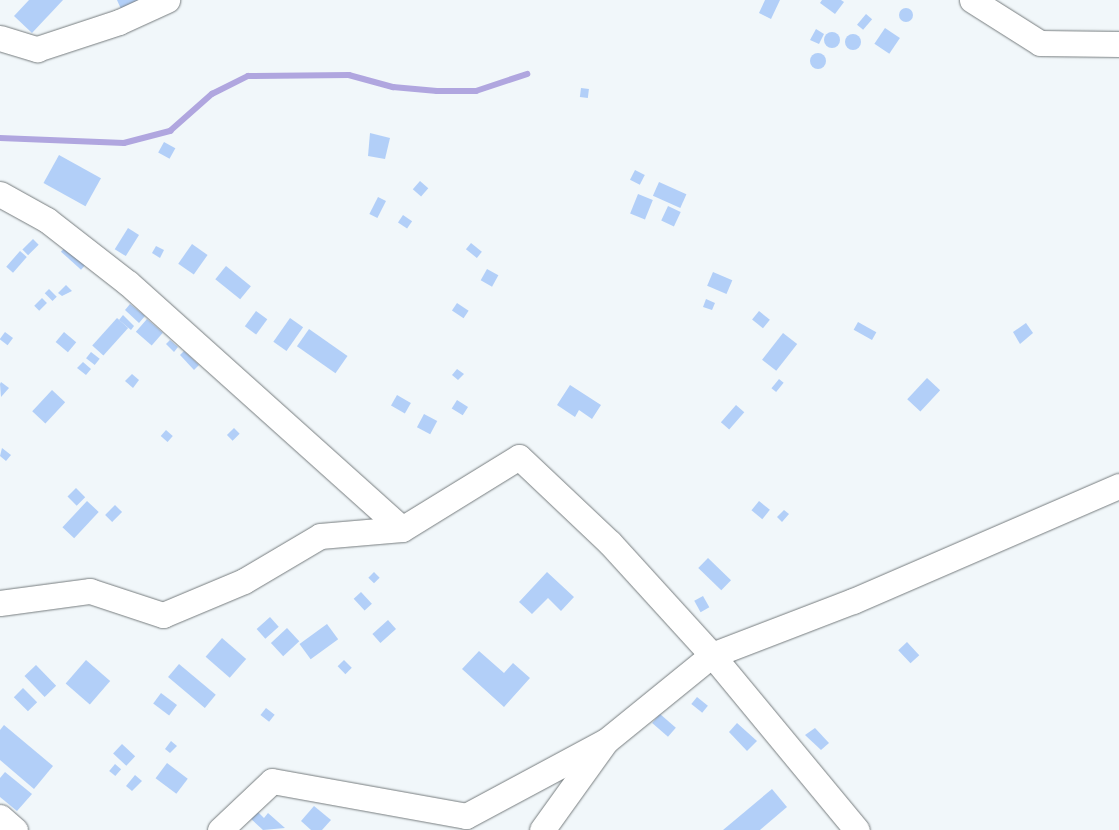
<!DOCTYPE html>
<style>
body{margin:0}
#map{position:relative;width:1119px;height:830px;overflow:hidden;background:#f1f7fa;font-family:"Sofia Sans Condensed",sans-serif}
div>[style]{position:absolute}
[style*='--x']{left:calc(var(--x)*1px);top:calc(var(--y)*1px);width:calc(var(--w)*1px);rotate:calc(var(--a)*1deg)}
.stream>*{height:5.5px;margin:-2.75px;padding:0 2.75px;transform-origin:2.75px;border-radius:2.75px;background:#b0a6df}
.building>*{inset:0;background:#b2cff8;transform-origin:0 0}
.round{border-radius:50%}
.roads{filter:drop-shadow(0 0 1px #767c7e) drop-shadow(0 0 1px #767c7e)}
.minor>*{height:25px;margin:-12.5px;padding:0 12.5px;transform-origin:12.5px;border-radius:12.5px;background:#fff}
span{translate:-50% -50%;white-space:nowrap;text-align:center;line-height:1.15;-webkit-text-stroke:5px #f1f7fa;paint-order:stroke}
</style>
<div id="map">
<div class="stream">
<i style="--x:0;--y:138;--w:124;--a:2.3"></i>
<i style="--x:124;--y:143;--w:48;--a:-14.6"></i>
<i style="--x:170;--y:131;--w:56;--a:-41.4"></i>
<i style="--x:212;--y:94;--w:40;--a:-26.6"></i>
<i style="--x:248;--y:76;--w:101;--a:-0.6"></i>
<i style="--x:349;--y:75;--w:46;--a:15.3"></i>
<i style="--x:393;--y:87;--w:44;--a:5.2"></i>
<i style="--x:437;--y:91;--w:39;--a:0"></i>
<i style="--x:476;--y:91;--w:54;--a:-18.4"></i>
</div>
<div class="building">
<i style="clip-path:polygon(29px 0,63px 0,32px 33px,14px 16px)"></i>
<i style="clip-path:polygon(117px 0,167px 0,125px 18px)"></i>
<i style="clip-path:polygon(765px 0,780px 0,771px 19px,759px 13px)"></i>
<i style="clip-path:polygon(822px 0,841px 0,844px 2px,835px 14px,820px 3px)"></i>
<i class="round" style="left:899px;top:8px;width:14px;height:14px"></i>
<i style="left:866px;top:14px;width:8px;height:14px;rotate:40deg"></i>
<i style="left:885px;top:28px;width:18px;height:19px;rotate:34deg"></i>
<i style="clip-path:polygon(816px 29px,824px 34px,819px 44px,810px 40px)"></i>
<i class="round" style="left:824px;top:32px;width:16px;height:16px"></i>
<i class="round" style="left:845px;top:34px;width:16px;height:16px"></i>
<i class="round" style="left:810px;top:53px;width:16px;height:16px"></i>
<i style="left:581px;top:88px;width:8px;height:9px;rotate:7deg"></i>
<i style="clip-path:polygon(370px 133px,390px 138px,385px 159px,368px 156px)"></i>
<i style="left:164px;top:142px;width:13px;height:12px;rotate:29deg"></i>
<i style="left:59px;top:155px;width:48px;height:32px;rotate:29deg"></i>
<i style="left:635px;top:170px;width:11px;height:11px;rotate:27deg"></i>
<i style="left:420px;top:181px;width:11px;height:11px;rotate:41deg"></i>
<i style="left:659px;top:182px;width:30px;height:15px;rotate:24deg"></i>
<i style="left:638px;top:194px;width:16px;height:21px;rotate:22deg"></i>
<i style="left:378px;top:197px;width:9px;height:19px;rotate:27deg"></i>
<i style="left:668px;top:206px;width:14px;height:16px;rotate:25deg"></i>
<i style="left:403px;top:215px;width:11px;height:9px;rotate:34deg"></i>
<i style="left:128px;top:228px;width:13px;height:25px;rotate:32deg"></i>
<i style="left:33px;top:239px;width:8px;height:15px;rotate:45deg"></i>
<i style="left:471px;top:243px;width:14px;height:8px;rotate:39deg"></i>
<i style="left:192px;top:244px;width:19px;height:24px;rotate:35deg"></i>
<i style="left:67px;top:245px;width:27px;height:9px;rotate:42deg"></i>
<i style="clip-path:polygon(156px 246px,164px 250px,160px 258px,152px 253px)"></i>
<i style="left:20px;top:251px;width:9px;height:21px;rotate:41deg"></i>
<i style="left:226px;top:266px;width:32px;height:17px;rotate:39deg"></i>
<i style="left:487px;top:269px;width:13px;height:13px;rotate:29deg"></i>
<i style="left:713px;top:272px;width:21px;height:15px;rotate:23deg"></i>
<i style="clip-path:polygon(66px 285px,72px 291px,62px 296px,58px 293px)"></i>
<i style="left:49px;top:289px;width:11px;height:6px;rotate:45deg"></i>
<i style="left:42px;top:298px;width:7px;height:11px;rotate:45deg"></i>
<i style="clip-path:polygon(706px 299px,715px 303px,712px 310px,703px 307px)"></i>
<i style="left:457px;top:303px;width:14px;height:9px;rotate:34deg"></i>
<i style="clip-path:polygon(130px 304px,145px 316px,139px 323px,125px 310px)"></i>
<i style="left:256px;top:311px;width:14px;height:19px;rotate:36deg"></i>
<i style="left:759px;top:311px;width:14px;height:11px;rotate:39deg"></i>
<i style="clip-path:polygon(123px 315px,134px 326px,131px 330px,119px 320px)"></i>
<i style="left:117px;top:318px;width:15px;height:37px;rotate:42deg"></i>
<i style="left:290px;top:318px;width:16px;height:29px;rotate:35deg"></i>
<i style="left:147px;top:319px;width:21px;height:17px;rotate:41deg"></i>
<i style="left:858px;top:322px;width:21px;height:9px;rotate:29deg"></i>
<i style="clip-path:polygon(1026px 323px,1033px 333px,1020px 344px,1013px 332px)"></i>
<i style="left:309px;top:329px;width:47px;height:21px;rotate:35deg"></i>
<i style="left:5px;top:332px;width:10px;height:9px;rotate:37deg"></i>
<i style="left:64px;top:332px;width:16px;height:13px;rotate:40deg"></i>
<i style="left:783px;top:333px;width:18px;height:34px;rotate:38deg"></i>
<i style="clip-path:polygon(170px 340px,178px 347px,174px 352px,166px 344px)"></i>
<i style="clip-path:polygon(184px 351px,199px 365px,194px 370px,180px 355px)"></i>
<i style="left:91px;top:352px;width:11px;height:8px;rotate:38deg"></i>
<i style="clip-path:polygon(83px 362px,91px 369px,86px 375px,77px 368px)"></i>
<i style="clip-path:polygon(457px 369px,464px 374px,458px 380px,452px 375px)"></i>
<i style="clip-path:polygon(132px 374px,139px 380px,133px 388px,125px 381px)"></i>
<i style="left:927px;top:378px;width:18px;height:29px;rotate:43deg"></i>
<i style="left:779px;top:379px;width:6px;height:12px;rotate:39deg"></i>
<i style="clip-path:polygon(1px 382px,9px 388px,1px 397px,0 384px)"></i>
<i style="clip-path:polygon(570px 385px,601px 405px,592px 419px,579px 410px,575px 417px,557px 405px)"></i>
<i style="left:52px;top:390px;width:18px;height:29px;rotate:43deg"></i>
<i style="left:397px;top:395px;width:16px;height:12px;rotate:30deg"></i>
<i style="left:457px;top:400px;width:13px;height:10px;rotate:32deg"></i>
<i style="left:736px;top:405px;width:11px;height:23px;rotate:41deg"></i>
<i style="left:424px;top:414px;width:15px;height:15px;rotate:28deg"></i>
<i style="left:234px;top:428px;width:8px;height:10px;rotate:45deg"></i>
<i style="left:166px;top:430px;width:9px;height:8px;rotate:41deg"></i>
<i style="clip-path:polygon(2px 448px,11px 455px,6px 461px,0 456px)"></i>
<i style="left:76px;top:488px;width:13px;height:12px;rotate:45deg"></i>
<i style="left:87px;top:501px;width:16px;height:36px;rotate:43deg"></i>
<i style="left:759px;top:501px;width:14px;height:12px;rotate:39deg"></i>
<i style="left:115px;top:505px;width:10px;height:14px;rotate:45deg"></i>
<i style="clip-path:polygon(784px 510px,789px 514px,782px 522px,777px 517px)"></i>
<i style="left:708px;top:558px;width:32px;height:14px;rotate:44deg"></i>
<i style="left:374px;top:572px;width:8px;height:8px;rotate:45deg"></i>
<i style="clip-path:polygon(547px 572px,574px 597px,561px 611px,548px 598px,532px 614px,519px 602px)"></i>
<i style="left:361px;top:592px;width:16px;height:10px;rotate:47deg"></i>
<i style="left:703px;top:596px;width:13px;height:10px;rotate:61deg"></i>
<i style="left:270px;top:617px;width:13px;height:18px;rotate:48deg"></i>
<i style="left:388px;top:620px;width:12px;height:21px;rotate:48deg"></i>
<i style="left:327px;top:624px;width:19px;height:34px;rotate:54deg"></i>
<i style="left:287px;top:628px;width:18px;height:22px;rotate:47deg"></i>
<i style="left:222px;top:638px;width:32px;height:25px;rotate:41deg"></i>
<i style="left:907px;top:642px;width:18px;height:12px;rotate:47deg"></i>
<i style="clip-path:polygon(479px 651px,504px 673px,513px 663px,530px 678px,504px 707px,462px 669px)"></i>
<i style="left:86px;top:660px;width:32px;height:31px;rotate:41deg"></i>
<i style="left:344px;top:660px;width:11px;height:9px;rotate:45deg"></i>
<i style="left:179px;top:664px;width:48px;height:17px;rotate:40deg"></i>
<i style="left:36px;top:665px;width:29px;height:16px;rotate:46deg"></i>
<i style="left:23px;top:688px;width:20px;height:13px;rotate:45deg"></i>
<i style="left:161px;top:693px;width:20px;height:13px;rotate:37deg"></i>
<i style="left:697px;top:697px;width:14px;height:9px;rotate:39deg"></i>
<i style="left:266px;top:708px;width:11px;height:9px;rotate:38deg"></i>
<i style="left:660px;top:714px;width:21px;height:12px;rotate:41deg"></i>
<i style="clip-path:polygon(737px 723px,757px 741px,747px 751px,729px 732px)"></i>
<i style="clip-path:polygon(4px 725px,53px 766px,34px 789px,0 760px,0 730px)"></i>
<i style="clip-path:polygon(815px 728px,829px 743px,821px 750px,805px 735px)"></i>
<i style="clip-path:polygon(171px 741px,177px 746px,170px 753px,165px 749px)"></i>
<i style="left:122px;top:744px;width:18px;height:13px;rotate:43deg"></i>
<i style="left:167px;top:763px;width:26px;height:19px;rotate:37deg"></i>
<i style="left:115px;top:764px;width:8px;height:9px;rotate:40deg"></i>
<i style="clip-path:polygon(5px 772px,32px 794px,17px 811px,0 797px,0 778px)"></i>
<i style="clip-path:polygon(135px 775px,142px 781px,132px 791px,126px 786px)"></i>
<i style="clip-path:polygon(772px 789px,787px 807px,760px 830px,723px 830px)"></i>
<i style="clip-path:polygon(314px 806px,331px 820px,322px 830px,311px 830px,301px 821px)"></i>
<i style="clip-path:polygon(257px 811px,264px 818px,268px 813px,285px 828px,263px 830px,250px 818px)"></i>
</div>
<div class="roads">
<div class="minor">
<i style="--x:972;--y:0;--w:80;--a:32.3"></i>
<i style="--x:1040;--y:43;--w:79;--a:0.7"></i>
<i style="--x:0;--y:38;--w:39;--a:17"></i>
<i style="--x:37;--y:49;--w:86;--a:-18.2"></i>
<i style="--x:119;--y:22;--w:53;--a:-24.6"></i>
<i style="--x:0;--y:194;--w:54;--a:29"></i>
<i style="--x:47;--y:220;--w:103;--a:37.9"></i>
<i style="--x:128;--y:283;--w:368;--a:41.9"></i>
<i style="--x:0;--y:603;--w:91;--a:-7.6"></i>
<i style="--x:90;--y:591;--w:77;--a:18.2"></i>
<i style="--x:163;--y:615;--w:88;--a:-22.8"></i>
<i style="--x:244;--y:581;--w:88;--a:-30.6"></i>
<i style="--x:320;--y:536;--w:82;--a:-4.9"></i>
<i style="--x:402;--y:529;--w:137;--a:-31.6"></i>
<i style="--x:519;--y:457;--w:125;--a:43.4"></i>
<i style="--x:610;--y:543;--w:151;--a:47.7"></i>
<i style="--x:712;--y:655;--w:227;--a:50.4"></i>
<i style="--x:0;--y:817;--w:20;--a:41"></i>
<i style="--x:220;--y:830;--w:71;--a:-43.3"></i>
<i style="--x:272;--y:781;--w:197;--a:10.2"></i>
<i style="--x:466;--y:816;--w:159;--a:-28.2"></i>
<i style="--x:606;--y:741;--w:136;--a:-39.1"></i>
<i style="--x:712;--y:655;--w:151;--a:-21"></i>
<i style="--x:853;--y:601;--w:290;--a:-23.4"></i>
<i style="--x:542;--y:830;--w:105;--a:-54.3"></i>
</div>
</div>
</div>
